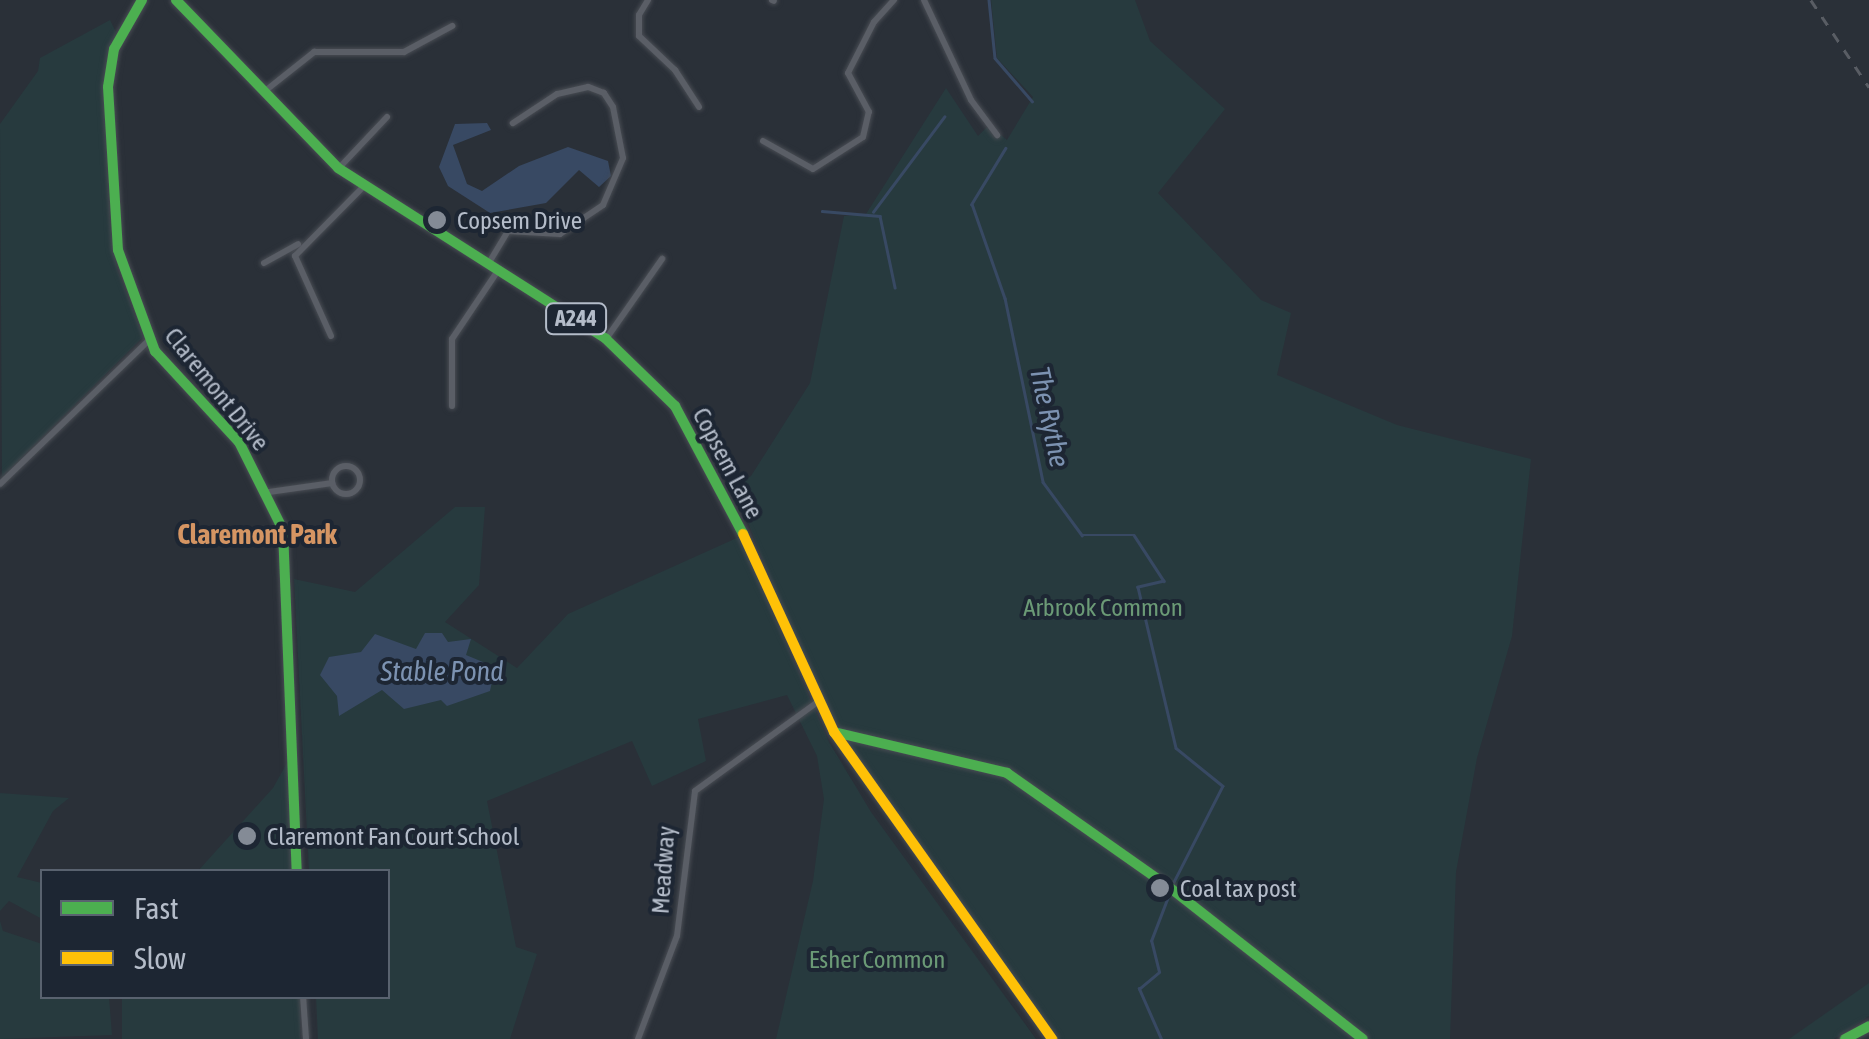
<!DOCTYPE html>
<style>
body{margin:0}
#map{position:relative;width:1869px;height:1039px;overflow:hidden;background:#2a3038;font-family:"Asap Condensed",sans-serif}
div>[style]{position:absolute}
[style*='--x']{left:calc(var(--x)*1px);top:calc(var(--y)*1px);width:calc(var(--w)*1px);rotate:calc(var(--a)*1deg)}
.green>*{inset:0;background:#273a3e;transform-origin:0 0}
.water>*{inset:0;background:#384963}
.stream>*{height:2.5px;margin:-1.25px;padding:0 1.25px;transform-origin:1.25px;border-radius:1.25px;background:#384963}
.roads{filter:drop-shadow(0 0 2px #484c53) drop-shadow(0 0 2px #484c53)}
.street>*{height:6px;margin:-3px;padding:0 3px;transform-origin:3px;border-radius:3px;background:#5a5e66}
.street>.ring{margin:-3px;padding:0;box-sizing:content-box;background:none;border:6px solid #5a5e66;border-radius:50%}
.fast>*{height:10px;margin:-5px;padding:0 5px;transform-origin:5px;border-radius:5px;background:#4caf50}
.slow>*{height:10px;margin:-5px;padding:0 5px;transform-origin:5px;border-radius:5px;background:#ffc107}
.rail>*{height:2.5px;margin-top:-1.25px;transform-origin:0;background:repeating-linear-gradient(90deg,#595d64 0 10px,transparent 0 20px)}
.dots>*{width:28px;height:28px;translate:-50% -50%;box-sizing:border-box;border:5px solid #1d2633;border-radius:50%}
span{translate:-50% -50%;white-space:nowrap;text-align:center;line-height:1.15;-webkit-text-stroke:8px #1d2633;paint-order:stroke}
.shield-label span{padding:2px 8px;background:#1d2633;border:2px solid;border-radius:8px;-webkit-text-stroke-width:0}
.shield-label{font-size:22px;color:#b4bcc9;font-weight:700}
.poi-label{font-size:25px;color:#b4bcc9}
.left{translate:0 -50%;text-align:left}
.street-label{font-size:25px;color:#b4bcc9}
.park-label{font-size:25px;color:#6b9a76}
.water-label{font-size:28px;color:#7c92b1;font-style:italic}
.neighbourhood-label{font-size:28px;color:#d59563;font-weight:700}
.legend{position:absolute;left:40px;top:869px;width:350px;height:130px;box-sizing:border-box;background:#1d2633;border:2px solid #59626f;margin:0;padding:12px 18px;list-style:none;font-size:30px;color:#b4bcc9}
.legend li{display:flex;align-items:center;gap:20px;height:50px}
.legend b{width:50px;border:2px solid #59626f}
</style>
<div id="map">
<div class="green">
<i style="clip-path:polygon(991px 0,1135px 0,1150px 41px,1225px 109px,1158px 193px,1261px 300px,1291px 313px,1277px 375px,1397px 425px,1531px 459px,1512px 636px,1477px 758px,1456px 872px,1450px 1039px,1056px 1039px,857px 759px,807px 672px,734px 487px,751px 476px,810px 383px,844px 216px,866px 214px,946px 88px,978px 136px,989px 125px,1007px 140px,1033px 97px,997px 58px)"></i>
<i style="clip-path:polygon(110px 20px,116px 32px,104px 86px,110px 226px,117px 269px,143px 337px,2px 477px,0 124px,38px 71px,40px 58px)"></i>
<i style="clip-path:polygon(455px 507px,485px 507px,479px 585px,445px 622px,517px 668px,568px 614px,739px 537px,829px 742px,871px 812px,1036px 1039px,776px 1039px,813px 881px,824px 799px,817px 756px,787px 695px,698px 719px,706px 761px,652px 786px,632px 741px,487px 801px,516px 947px,537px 954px,510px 1039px,318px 1039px,316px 997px,388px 996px,388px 872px,309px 871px,294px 579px,355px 592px)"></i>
<i style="clip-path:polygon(287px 763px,293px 871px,197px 872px,273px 788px)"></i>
<i style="clip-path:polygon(0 793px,69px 798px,53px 811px,17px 877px,42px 883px,42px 919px,9px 901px,0 911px)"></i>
<i style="clip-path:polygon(0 921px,3px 931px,42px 944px,42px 996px,109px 997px,112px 1035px,0 1039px)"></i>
<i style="clip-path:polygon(1869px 983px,1869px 1016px,1834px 1039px,1789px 1039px)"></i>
<i style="left:122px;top:997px;width:178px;height:43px"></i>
</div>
<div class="water">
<i style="clip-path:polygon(487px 123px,491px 130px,453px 145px,467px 184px,482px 191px,519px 166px,568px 147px,608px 161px,611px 176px,599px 187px,579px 170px,546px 203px,490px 213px,448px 186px,439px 167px,455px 124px)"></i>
<i style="clip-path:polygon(425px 633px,442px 633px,448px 642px,471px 639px,466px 655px,495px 667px,490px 691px,447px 706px,441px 700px,404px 709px,382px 690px,339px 716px,337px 696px,320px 675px,329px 657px,361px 652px,375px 634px,416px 649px)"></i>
</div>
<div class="stream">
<i style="--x:989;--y:0;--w:58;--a:84.1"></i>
<i style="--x:995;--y:58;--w:57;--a:49.3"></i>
<i style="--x:1006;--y:148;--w:66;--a:121.3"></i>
<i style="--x:972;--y:204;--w:100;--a:70.7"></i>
<i style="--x:1005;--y:298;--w:188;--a:78.3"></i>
<i style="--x:1043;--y:482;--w:66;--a:53.7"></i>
<i style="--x:1082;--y:535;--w:52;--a:0"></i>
<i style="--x:1134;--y:535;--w:55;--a:56.9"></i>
<i style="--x:1164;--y:581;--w:27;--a:167"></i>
<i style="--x:1138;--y:587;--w:165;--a:76.7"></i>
<i style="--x:1176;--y:748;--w:60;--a:39"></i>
<i style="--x:1223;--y:786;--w:112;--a:117"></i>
<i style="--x:822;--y:211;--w:58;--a:4.9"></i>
<i style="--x:880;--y:216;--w:73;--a:78.1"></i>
<i style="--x:873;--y:212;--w:119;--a:-53.2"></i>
<i style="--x:1161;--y:1039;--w:55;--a:-113.7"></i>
<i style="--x:1139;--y:989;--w:26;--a:-40"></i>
<i style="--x:1159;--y:972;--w:32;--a:-104"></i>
<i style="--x:1151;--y:941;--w:50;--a:-69"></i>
</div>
<div class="roads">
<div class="street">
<i style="--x:648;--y:0;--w:17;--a:121"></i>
<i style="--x:639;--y:15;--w:21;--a:90"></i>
<i style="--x:639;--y:36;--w:50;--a:43.4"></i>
<i style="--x:675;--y:70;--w:44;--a:57"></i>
<i style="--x:772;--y:0;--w:2;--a:27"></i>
<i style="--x:924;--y:0;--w:110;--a:64.8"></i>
<i style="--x:971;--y:100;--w:44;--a:53.4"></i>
<i style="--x:265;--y:91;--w:63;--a:-38.5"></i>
<i style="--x:314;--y:52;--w:90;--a:0"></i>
<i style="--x:404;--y:52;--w:55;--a:-28.4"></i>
<i style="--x:763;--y:141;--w:57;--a:29.2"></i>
<i style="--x:813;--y:169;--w:59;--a:-32.6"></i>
<i style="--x:863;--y:137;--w:26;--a:-77"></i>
<i style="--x:869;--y:112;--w:44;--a:-118.3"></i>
<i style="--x:848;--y:73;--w:57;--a:-63"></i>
<i style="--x:874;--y:22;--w:30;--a:-48"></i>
<i style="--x:339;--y:168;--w:70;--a:-46.7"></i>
<i style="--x:490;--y:261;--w:35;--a:-59"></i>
<i style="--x:508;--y:231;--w:52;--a:3.3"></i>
<i style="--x:560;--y:234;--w:52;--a:-34"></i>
<i style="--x:603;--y:205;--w:51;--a:-66.9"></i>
<i style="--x:623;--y:158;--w:52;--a:-101.1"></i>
<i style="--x:613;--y:107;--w:17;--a:-123"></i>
<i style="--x:604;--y:93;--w:17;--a:-159"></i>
<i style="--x:588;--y:87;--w:32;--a:167"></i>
<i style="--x:557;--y:94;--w:53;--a:146.6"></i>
<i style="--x:264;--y:263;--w:39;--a:-29"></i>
<i style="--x:331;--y:336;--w:88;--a:-114.2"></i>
<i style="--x:295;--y:256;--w:95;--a:-45.4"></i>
<i style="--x:606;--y:339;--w:98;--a:-55"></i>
<i style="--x:452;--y:406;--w:67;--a:-90"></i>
<i style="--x:452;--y:339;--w:84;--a:-56.1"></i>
<i class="ring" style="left:332px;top:466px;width:22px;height:22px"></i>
<i style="--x:0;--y:484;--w:207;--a:-44"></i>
<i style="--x:269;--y:492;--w:64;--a:-8.1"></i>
<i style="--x:303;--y:996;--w:43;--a:86"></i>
<i style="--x:638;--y:1039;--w:110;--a:-69.3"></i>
<i style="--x:677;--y:936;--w:146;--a:-82.9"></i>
<i style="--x:695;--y:791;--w:153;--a:-36"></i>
</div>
<div class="fast">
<i style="--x:142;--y:0;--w:56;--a:119.7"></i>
<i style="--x:114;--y:49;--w:38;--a:99"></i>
<i style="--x:108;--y:87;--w:163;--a:86.5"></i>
<i style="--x:118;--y:250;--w:108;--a:69.9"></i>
<i style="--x:155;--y:351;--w:124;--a:47.3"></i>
<i style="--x:239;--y:442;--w:98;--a:63.4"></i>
<i style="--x:283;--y:530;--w:342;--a:87.7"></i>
<i style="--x:176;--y:0;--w:233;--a:46"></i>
<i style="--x:338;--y:168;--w:318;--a:32.5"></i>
<i style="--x:606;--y:339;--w:96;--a:44.2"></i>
<i style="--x:675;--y:406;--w:145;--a:62"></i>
<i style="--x:834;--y:732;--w:178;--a:13.3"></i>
<i style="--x:1007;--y:773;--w:198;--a:35.1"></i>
<i style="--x:1169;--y:887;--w:246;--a:38.1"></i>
<i style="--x:1845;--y:1039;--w:27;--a:-28"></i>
</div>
<div class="slow">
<i style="--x:743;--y:534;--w:218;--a:65.3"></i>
<i style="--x:834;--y:732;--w:377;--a:54.6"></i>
</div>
</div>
<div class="rail">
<i style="--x:1811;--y:0;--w:105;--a:56.3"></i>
</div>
<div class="dots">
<i style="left:437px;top:220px;background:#848b96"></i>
<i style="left:247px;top:836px;background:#848b96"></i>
<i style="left:1160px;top:888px;background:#848b96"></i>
</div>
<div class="shield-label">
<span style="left:576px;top:319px">A244</span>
</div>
<div class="poi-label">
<span class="left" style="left:457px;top:220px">Copsem Drive</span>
<span class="left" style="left:267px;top:836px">Claremont Fan Court School</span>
<span class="left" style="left:1180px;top:888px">Coal tax post</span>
</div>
<div class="street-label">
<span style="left:217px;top:389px;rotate:51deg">Claremont Drive</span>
<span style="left:728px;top:463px;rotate:62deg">Copsem Lane</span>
<span style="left:663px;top:870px;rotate:-86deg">Meadway</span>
</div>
<div class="park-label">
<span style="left:1103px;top:607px">Arbrook Common</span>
<span style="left:877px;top:959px">Esher Common</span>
</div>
<div class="water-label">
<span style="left:1050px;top:417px;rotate:78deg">The Rythe</span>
<span style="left:442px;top:671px">Stable Pond</span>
</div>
<div class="neighbourhood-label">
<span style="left:257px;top:534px">Claremont Park</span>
</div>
<ul class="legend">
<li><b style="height:12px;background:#4caf50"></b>Fast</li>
<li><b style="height:12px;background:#ffc107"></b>Slow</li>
</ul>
</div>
